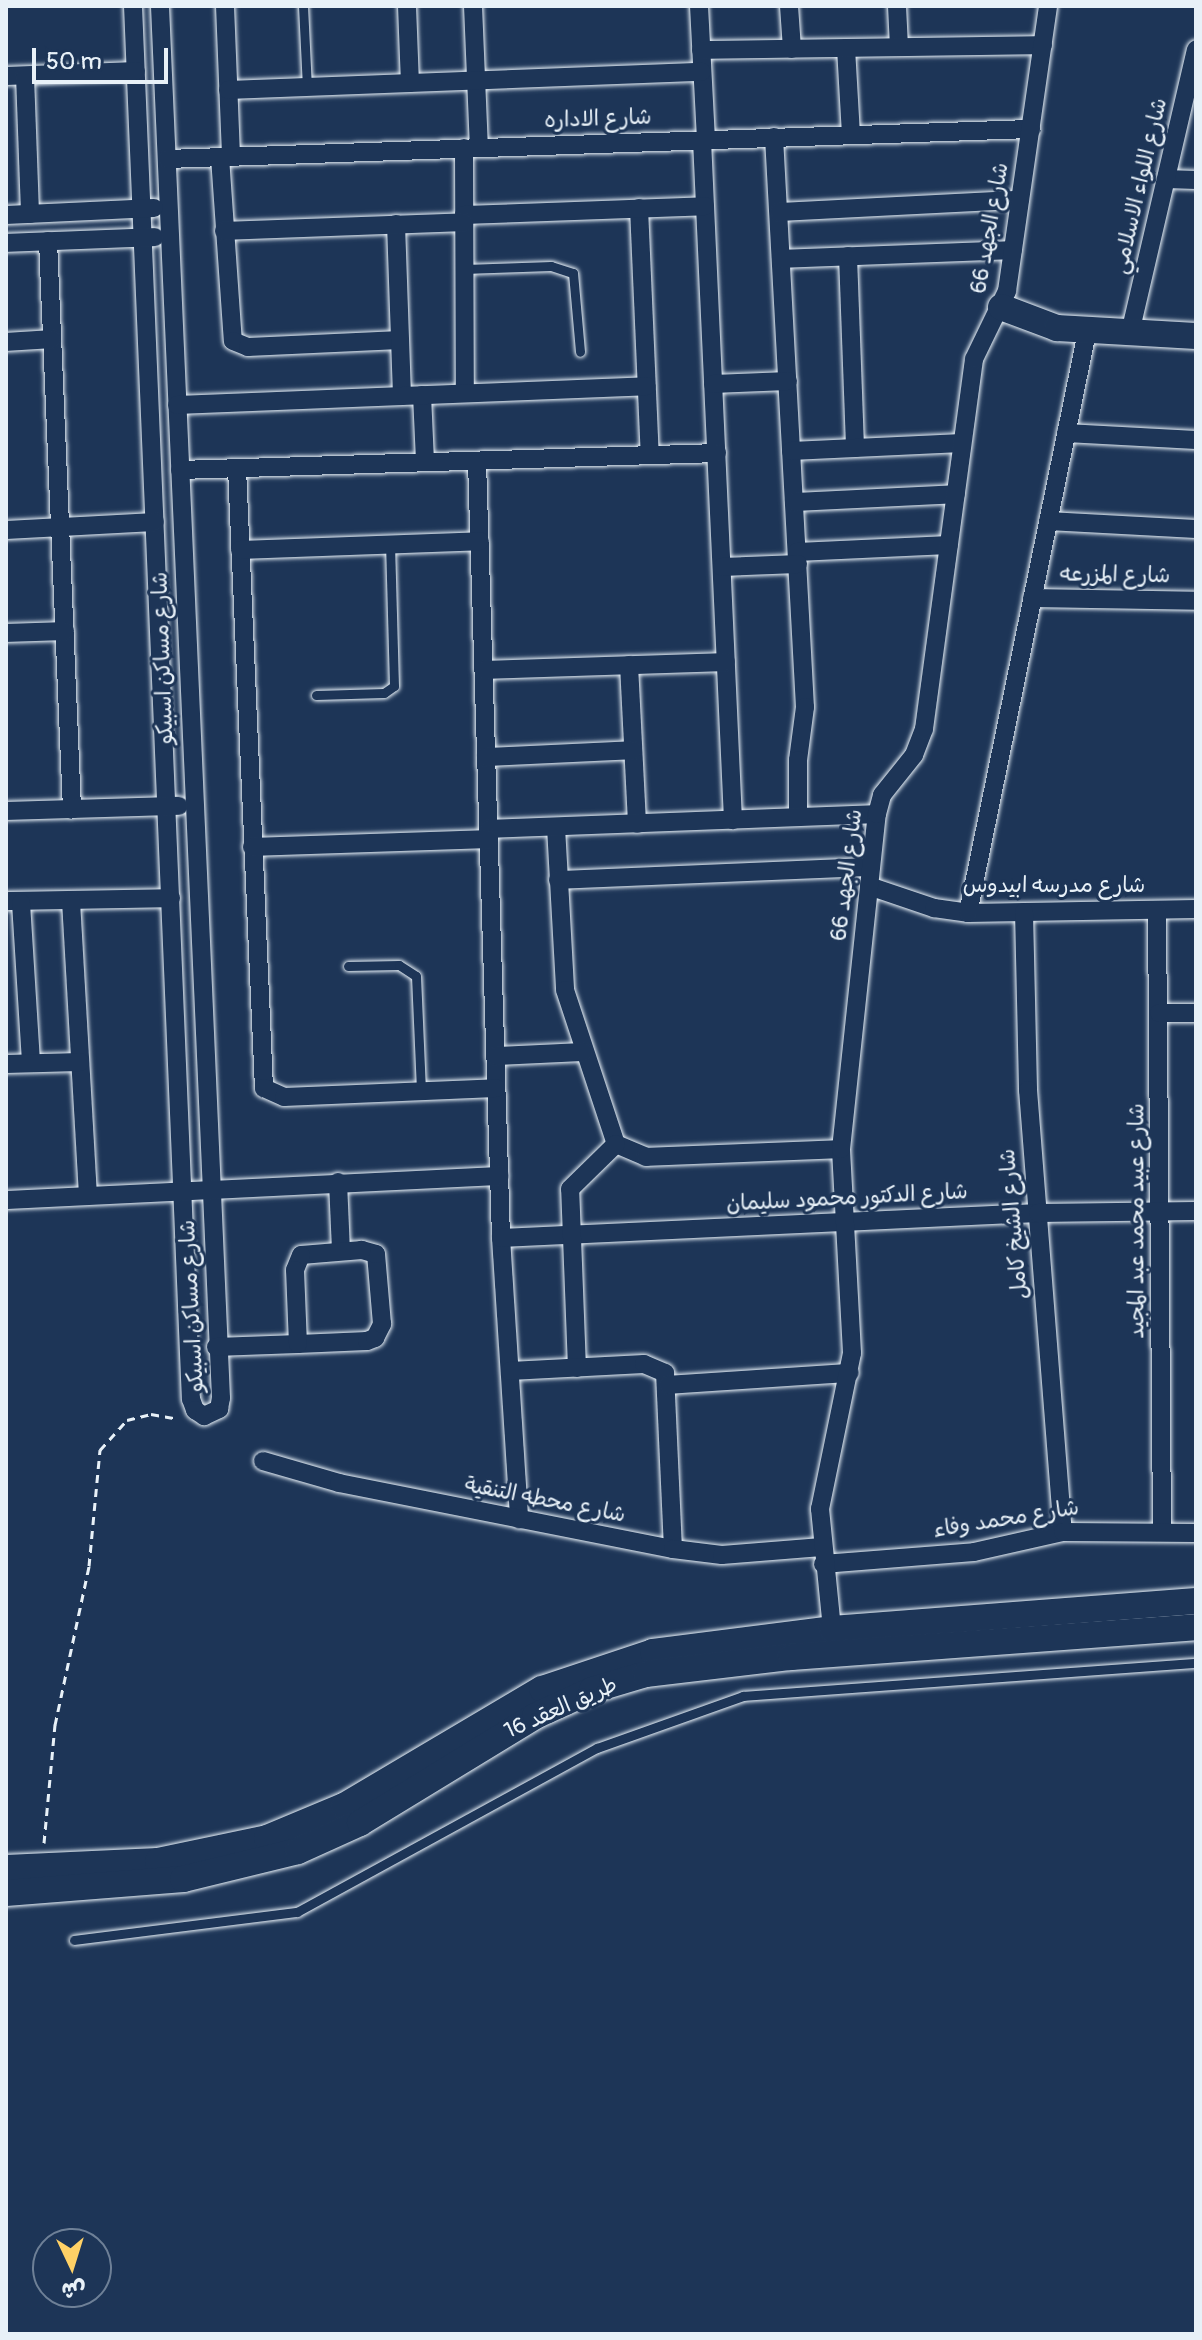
<!DOCTYPE html>
<meta charset="utf-8">
<style>
body{margin:0}
#map{position:relative;width:1202px;height:2340px;overflow:hidden;background:#1d3557;font-family:Pangolin,"Playpen Sans Arabic",sans-serif}
div>[style]{position:absolute}
[style*='--x']{left:calc(var(--x)*1px);top:calc(var(--y)*1px);width:calc(var(--w)*1px);rotate:calc(var(--a)*1deg)}
.path>*{height:3px;margin-top:-1.5px;transform-origin:0;background:repeating-linear-gradient(90deg,#e8f1f8 0 8px,transparent 0 14px)}
.roads{filter:drop-shadow(0 0 2px #e8f1f8) drop-shadow(0 0 2px #e8f1f8)}
.lane>*{height:9px;margin:-4.5px;padding:0 4.5px;transform-origin:4.5px;border-radius:4.5px;background:#1d3557}
.street>*{height:18px;margin:-9px;padding:0 9px;transform-origin:9px;border-radius:9px;background:#1d3557}
.secondary>*{height:26px;margin:-13px;padding:0 13px;transform-origin:13px;border-radius:13px;background:#1d3557}
span{translate:-50% -50%;white-space:nowrap;text-align:center;line-height:1.15;-webkit-text-stroke:6px #1d3557;paint-order:stroke}
.street-label{font-size:22px;color:#e8f1f8}
.frame{position:absolute;inset:0;border:8px solid #e8f1f8;pointer-events:none}
.north{position:absolute;left:32px;top:2228px;width:80px;height:80px;box-sizing:border-box;background:#1d3557;border:2px solid #6e8097;border-radius:50%;rotate:176deg;font-size:22px;font-weight:700;line-height:32px;text-align:center;color:#e8f1f8}
.north::after{content:'';display:block;margin:auto;width:28px;height:36px;background:#ffd166;clip-path:polygon(50% 0,100% 100%,50% 72%,0 100%)}
.scale{position:absolute;left:32px;top:48px;width:136px;height:36px;box-sizing:border-box;border:4px solid #e8f1f8;border-top:0;padding-left:10px;font-size:24px;line-height:28px;white-space:nowrap;color:#e8f1f8;-webkit-text-stroke:6px #1d3557;paint-order:stroke}
</style>
<div id="map">
<div class="path">
<i style="--x:44;--y:1843;--w:119;--a:-84.7"></i>
<i style="--x:55;--y:1725;--w:163;--a:-77.9"></i>
<i style="--x:89;--y:1566;--w:117;--a:-84.6"></i>
<i style="--x:100;--y:1450;--w:40;--a:-48"></i>
<i style="--x:127;--y:1420;--w:25;--a:-14"></i>
<i style="--x:151;--y:1414;--w:27;--a:10"></i>
</div>
<div class="roads">
<div class="lane">
<i style="--x:303;--y:6;--w:81;--a:87.2"></i>
<i style="--x:464;--y:269;--w:87;--a:-2"></i>
<i style="--x:551;--y:266;--w:23;--a:18"></i>
<i style="--x:573;--y:273;--w:79;--a:84.9"></i>
<i style="--x:316;--y:695;--w:68;--a:-1.7"></i>
<i style="--x:384;--y:693;--w:12;--a:-35"></i>
<i style="--x:394;--y:686;--w:142;--a:-91.6"></i>
<i style="--x:348;--y:966;--w:51;--a:-1.1"></i>
<i style="--x:399;--y:965;--w:20;--a:33"></i>
<i style="--x:416;--y:976;--w:115;--a:87.5"></i>
<i style="--x:74;--y:1940;--w:225;--a:-7.2"></i>
<i style="--x:297;--y:1912;--w:342;--a:-28.7"></i>
<i style="--x:597;--y:1748;--w:155;--a:-19.6"></i>
<i style="--x:743;--y:1696;--w:454;--a:-4.2"></i>
</div>
<div class="street">
<i style="--x:133;--y:6;--w:1394;--a:87.62"></i>
<i style="--x:191;--y:1399;--w:12;--a:70"></i>
<i style="--x:195;--y:1410;--w:11;--a:34"></i>
<i style="--x:204;--y:1416;--w:17;--a:-25"></i>
<i style="--x:219;--y:1409;--w:11;--a:-80"></i>
<i style="--x:221;--y:1398;--w:1393;--a:-92.51"></i>
<i style="--x:225;--y:6;--w:151;--a:87.7"></i>
<i style="--x:407;--y:6;--w:77;--a:87.8"></i>
<i style="--x:473;--y:6;--w:142;--a:87.6"></i>
<i style="--x:699;--y:6;--w:133;--a:87"></i>
<i style="--x:789;--y:6;--w:43;--a:86"></i>
<i style="--x:897;--y:6;--w:41;--a:87.2"></i>
<i style="--x:846;--y:48;--w:86;--a:86.7"></i>
<i style="--x:701;--y:50;--w:342;--a:-0.8"></i>
<i style="--x:6;--y:76;--w:130;--a:-2.2"></i>
<i style="--x:25;--y:76;--w:138;--a:87.9"></i>
<i style="--x:228;--y:90;--w:474;--a:-2.2"></i>
<i style="--x:774;--y:137;--w:571;--a:86.89"></i>
<i style="--x:805;--y:707;--w:53;--a:97.5"></i>
<i style="--x:798;--y:760;--w:57;--a:90"></i>
<i style="--x:702;--y:140;--w:681;--a:87.39"></i>
<i style="--x:464;--y:148;--w:245;--a:89.8"></i>
<i style="--x:220;--y:157;--w:184;--a:86"></i>
<i style="--x:233;--y:341;--w:16;--a:22"></i>
<i style="--x:248;--y:347;--w:152;--a:-2.6"></i>
<i style="--x:167;--y:159;--w:865;--a:-1.99"></i>
<i style="--x:1166;--y:179;--w:30;--a:2"></i>
<i style="--x:639;--y:208;--w:247;--a:87.5"></i>
<i style="--x:779;--y:212;--w:241;--a:-2.9"></i>
<i style="--x:6;--y:215;--w:148;--a:-2.7"></i>
<i style="--x:464;--y:215;--w:241;--a:-2.1"></i>
<i style="--x:396;--y:224;--w:172;--a:88"></i>
<i style="--x:224;--y:231;--w:240;--a:-2.1"></i>
<i style="--x:48;--y:241;--w:569;--a:87.58"></i>
<i style="--x:6;--y:243;--w:149;--a:-2.3"></i>
<i style="--x:848;--y:256;--w:192;--a:87.9"></i>
<i style="--x:781;--y:259;--w:232;--a:-2.2"></i>
<i style="--x:1130;--y:333;--w:291;--a:-76.9"></i>
<i style="--x:6;--y:342;--w:46;--a:-3.7"></i>
<i style="--x:713;--y:384;--w:75;--a:-2.3"></i>
<i style="--x:422;--y:395;--w:67;--a:87.4"></i>
<i style="--x:177;--y:405;--w:470;--a:-2.3"></i>
<i style="--x:1066;--y:433;--w:130;--a:3.1"></i>
<i style="--x:791;--y:451;--w:171;--a:-2.7"></i>
<i style="--x:477;--y:461;--w:777;--a:88.23"></i>
<i style="--x:501;--y:1238;--w:282;--a:86.3"></i>
<i style="--x:237;--y:468;--w:621;--a:87.51"></i>
<i style="--x:264;--y:1088;--w:22;--a:24"></i>
<i style="--x:284;--y:1097;--w:212;--a:-2.4"></i>
<i style="--x:180;--y:470;--w:537;--a:-1.81"></i>
<i style="--x:794;--y:502;--w:162;--a:-2.8"></i>
<i style="--x:1048;--y:521;--w:148;--a:3.1"></i>
<i style="--x:6;--y:530;--w:149;--a:-3.1"></i>
<i style="--x:240;--y:550;--w:240;--a:-2.1"></i>
<i style="--x:797;--y:552;--w:152;--a:-2.6"></i>
<i style="--x:722;--y:567;--w:76;--a:-2.3"></i>
<i style="--x:1032;--y:598;--w:164;--a:1"></i>
<i style="--x:6;--y:633;--w:59;--a:-1.9"></i>
<i style="--x:629;--y:665;--w:159;--a:87.1"></i>
<i style="--x:484;--y:670;--w:242;--a:-1.9"></i>
<i style="--x:486;--y:757;--w:147;--a:-2.7"></i>
<i style="--x:6;--y:811;--w:173;--a:-1.7"></i>
<i style="--x:556;--y:827;--w:163;--a:86.8"></i>
<i style="--x:565;--y:990;--w:162;--a:71.7"></i>
<i style="--x:616;--y:1144;--w:33;--a:23"></i>
<i style="--x:646;--y:1157;--w:195;--a:-2.3"></i>
<i style="--x:489;--y:829;--w:388;--a:-2.2"></i>
<i style="--x:252;--y:847;--w:237;--a:-1.9"></i>
<i style="--x:558;--y:880;--w:313;--a:-2.4"></i>
<i style="--x:869;--y:886;--w:69;--a:18.7"></i>
<i style="--x:934;--y:908;--w:34;--a:8"></i>
<i style="--x:968;--y:913;--w:228;--a:-1"></i>
<i style="--x:6;--y:901;--w:165;--a:-1"></i>
<i style="--x:71;--y:901;--w:291;--a:86.7"></i>
<i style="--x:21;--y:903;--w:160;--a:86.4"></i>
<i style="--x:1157;--y:910;--w:622;--a:89.54"></i>
<i style="--x:1024;--y:912;--w:178;--a:88.7"></i>
<i style="--x:1028;--y:1090;--w:443;--a:85.5"></i>
<i style="--x:968;--y:913;--w:593;--a:-78.42"></i>
<i style="--x:1159;--y:1013;--w:37;--a:0"></i>
<i style="--x:496;--y:1056;--w:88;--a:-2.6"></i>
<i style="--x:6;--y:1064;--w:74;--a:-1.5"></i>
<i style="--x:338;--y:1182;--w:69;--a:87.5"></i>
<i style="--x:6;--y:1200;--w:494;--a:-2.8"></i>
<i style="--x:501;--y:1238;--w:538;--a:-2.67"></i>
<i style="--x:1038;--y:1213;--w:158;--a:-0.7"></i>
<i style="--x:216;--y:1347;--w:82;--a:-2.1"></i>
<i style="--x:298;--y:1344;--w:69;--a:-2.5"></i>
<i style="--x:367;--y:1341;--w:9;--a:-21"></i>
<i style="--x:375;--y:1338;--w:16;--a:-63"></i>
<i style="--x:382;--y:1324;--w:70;--a:-94.9"></i>
<i style="--x:376;--y:1254;--w:15;--a:-164"></i>
<i style="--x:362;--y:1250;--w:61;--a:175.3"></i>
<i style="--x:301;--y:1255;--w:16;--a:112"></i>
<i style="--x:295;--y:1270;--w:74;--a:87.7"></i>
<i style="--x:577;--y:1368;--w:179;--a:-92.2"></i>
<i style="--x:570;--y:1189;--w:64;--a:-44.4"></i>
<i style="--x:510;--y:1371;--w:134;--a:-3"></i>
<i style="--x:644;--y:1364;--w:23;--a:23"></i>
<i style="--x:665;--y:1373;--w:176;--a:87.4"></i>
<i style="--x:668;--y:1385;--w:182;--a:-3.8"></i>
<i style="--x:263;--y:1461;--w:79;--a:16.1"></i>
<i style="--x:339;--y:1483;--w:340;--a:11.2"></i>
<i style="--x:673;--y:1549;--w:49;--a:7"></i>
<i style="--x:722;--y:1555;--w:100;--a:-4.6"></i>
<i style="--x:823;--y:1564;--w:151;--a:-4.5"></i>
<i style="--x:974;--y:1552;--w:91;--a:-12.7"></i>
<i style="--x:1063;--y:1532;--w:133;--a:0.4"></i>
<i style="--x:832;--y:1629;--w:121;--a:-95.7"></i>
<i style="--x:820;--y:1509;--w:159;--a:-78.4"></i>
<i style="--x:852;--y:1353;--w:204;--a:-93.1"></i>
<i style="--x:841;--y:1149;--w:337;--a:-83.9"></i>
<i style="--x:877;--y:814;--w:20;--a:-75"></i>
<i style="--x:882;--y:795;--w:51;--a:-51.3"></i>
<i style="--x:914;--y:755;--w:28;--a:-69"></i>
<i style="--x:924;--y:729;--w:373;--a:-82.3"></i>
<i style="--x:974;--y:359;--w:76;--a:-64.1"></i>
<i style="--x:1007;--y:291;--w:288;--a:-81.8"></i>
</div>
<div class="secondary">
<i style="--x:1001;--y:307;--w:60;--a:20.6"></i>
<i style="--x:1057;--y:328;--w:139;--a:3.3"></i>
<i style="--x:6;--y:1868;--w:152;--a:-2.6"></i>
<i style="--x:158;--y:1861;--w:111;--a:-11.9"></i>
<i style="--x:267;--y:1838;--w:83;--a:-22.6"></i>
<i style="--x:344;--y:1806;--w:230;--a:-30.6"></i>
<i style="--x:542;--y:1689;--w:117;--a:-18.4"></i>
<i style="--x:653;--y:1652;--w:180;--a:-7.3"></i>
<i style="--x:832;--y:1629;--w:365;--a:-4.4"></i>
<i style="--x:6;--y:1893;--w:178;--a:-4.5"></i>
<i style="--x:183;--y:1879;--w:118;--a:-13.7"></i>
<i style="--x:298;--y:1851;--w:68;--a:-24.3"></i>
<i style="--x:360;--y:1823;--w:205;--a:-31.4"></i>
<i style="--x:535;--y:1716;--w:63;--a:-24.5"></i>
<i style="--x:592;--y:1690;--w:56;--a:-16.5"></i>
<i style="--x:646;--y:1674;--w:146;--a:-6.7"></i>
<i style="--x:791;--y:1657;--w:406;--a:-4.2"></i>
</div>
</div>
<div class="street-label">
<span style="left:598px;top:119px;rotate:-2deg">شارع الاداره</span>
<span style="left:1140px;top:186px;rotate:-77deg">شارع اللواء الاسلامي</span>
<span style="left:990px;top:228px;rotate:-80deg">شارع الجهد 66</span>
<span style="left:1115px;top:575px;rotate:1deg">شارع المزرعه</span>
<span style="left:163px;top:658px;rotate:-92deg">شارع مساكن اسبيكو</span>
<span style="left:847px;top:875px;rotate:-83deg">شارع الجهد 66</span>
<span style="left:1054px;top:886px">شارع مدرسه ابيدوس</span>
<span style="left:847px;top:1198px;rotate:-3deg">شارع الدكتور محمود سليمان</span>
<span style="left:1137px;top:1221px;rotate:-90deg">شارع عبيد محمد عبد المجيد</span>
<span style="left:1014px;top:1224px;rotate:-95deg">شارع الشيخ كامل</span>
<span style="left:192px;top:1306px;rotate:-93deg">شارع مساكن اسبيكو</span>
<span style="left:545px;top:1500px;rotate:11deg">شارع محطه التنقية</span>
<span style="left:1006px;top:1519px;rotate:-9deg">شارع محمد وفاء</span>
<span style="left:561px;top:1708px;rotate:-24deg">طريق العقد 16</span>
</div>
<div class="frame"></div>
<div class="north">ش</div>
<div class="scale">50 m</div>
</div>
